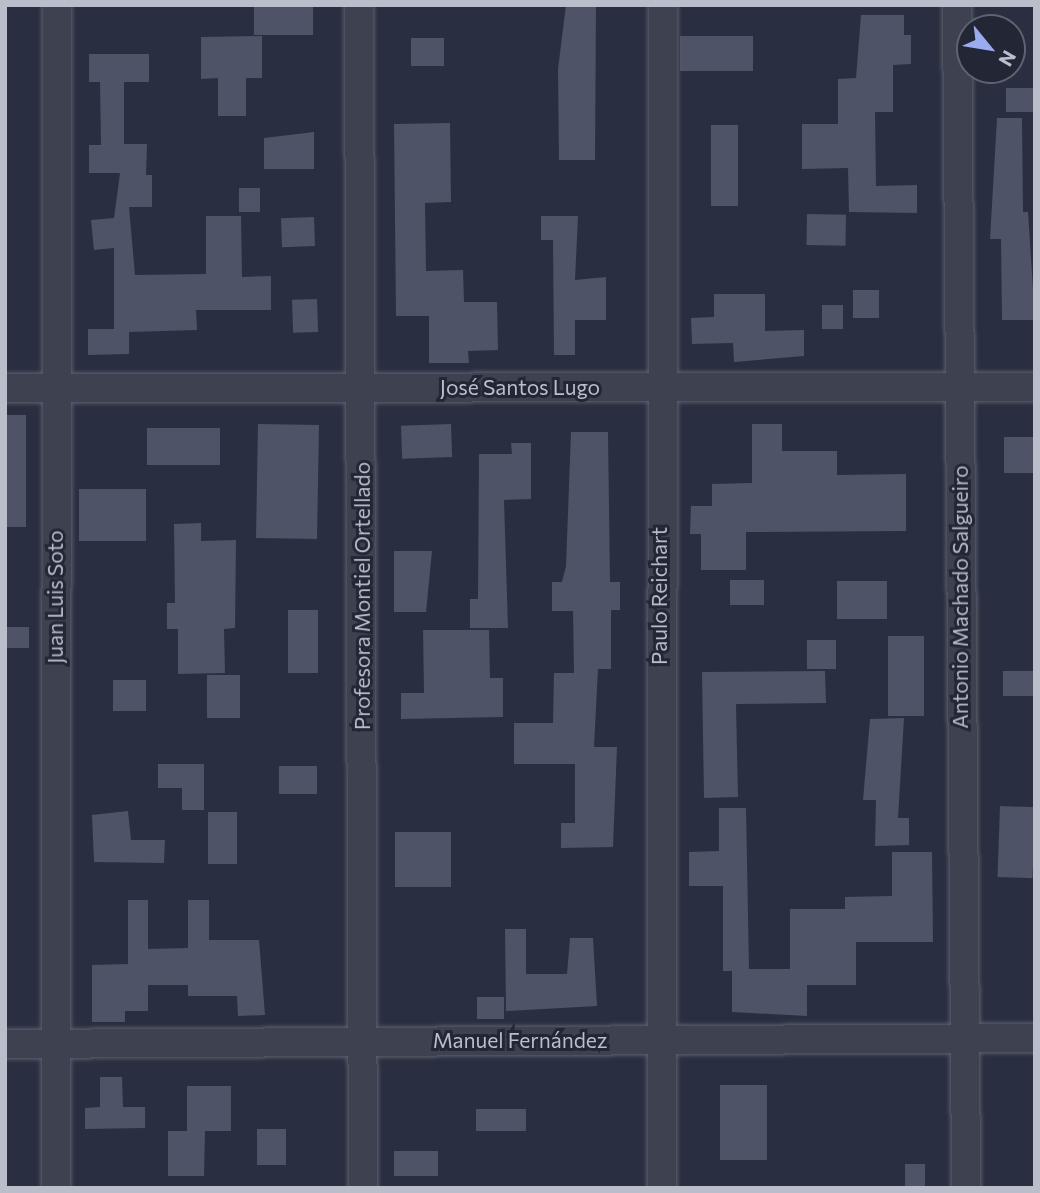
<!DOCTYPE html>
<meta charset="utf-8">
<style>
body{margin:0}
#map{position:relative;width:1040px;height:1193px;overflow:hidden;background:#292f40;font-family:Commissioner,sans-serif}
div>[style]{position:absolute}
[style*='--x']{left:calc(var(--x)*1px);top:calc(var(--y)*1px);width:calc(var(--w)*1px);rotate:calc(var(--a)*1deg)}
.building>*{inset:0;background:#4e5367;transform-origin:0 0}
.roads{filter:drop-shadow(0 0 2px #5b5f6d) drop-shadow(0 0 2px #5b5f6d)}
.minor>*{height:28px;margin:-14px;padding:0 14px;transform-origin:14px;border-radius:14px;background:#3d4150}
span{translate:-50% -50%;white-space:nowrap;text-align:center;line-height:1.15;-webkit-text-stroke:6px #222635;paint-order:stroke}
.street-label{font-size:21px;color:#babdca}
.frame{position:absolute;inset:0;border:7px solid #babdca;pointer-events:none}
.north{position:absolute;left:956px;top:14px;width:70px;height:70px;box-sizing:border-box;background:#222635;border:2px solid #5f6271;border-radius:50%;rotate:120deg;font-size:19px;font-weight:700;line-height:28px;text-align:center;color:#babdca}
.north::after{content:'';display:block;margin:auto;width:24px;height:32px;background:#9babef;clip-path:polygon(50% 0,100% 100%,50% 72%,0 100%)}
</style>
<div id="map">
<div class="building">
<i style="left:254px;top:5px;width:59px;height:30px"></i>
<i style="clip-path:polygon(566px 5px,596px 5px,595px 160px,559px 160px,558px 69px)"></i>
<i style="clip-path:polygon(861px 15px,904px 15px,904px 35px,911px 35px,911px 64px,893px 65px,893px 112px,875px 112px,876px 186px,917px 185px,917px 213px,849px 212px,848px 168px,802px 169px,802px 124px,838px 124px,838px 79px,856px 78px)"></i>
<i style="clip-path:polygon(262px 36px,262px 78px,246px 78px,246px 116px,218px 116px,218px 78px,201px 79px,201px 37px)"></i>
<i style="left:753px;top:36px;width:35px;height:73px;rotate:90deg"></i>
<i style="left:444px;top:38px;width:28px;height:33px;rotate:90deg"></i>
<i style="clip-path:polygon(89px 54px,149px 54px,149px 82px,124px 82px,124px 144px,147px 144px,146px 175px,152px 175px,152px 207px,129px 207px,135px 275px,206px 274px,206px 216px,241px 216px,242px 277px,271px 276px,271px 310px,196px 310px,197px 330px,129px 332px,129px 354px,88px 355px,88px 329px,114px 329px,114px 248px,94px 250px,91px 220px,114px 218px,120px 173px,89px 173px,89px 145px,101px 145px,100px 82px,89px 82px)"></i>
<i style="left:1033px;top:88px;width:24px;height:27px;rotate:90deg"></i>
<i style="clip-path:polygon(997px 118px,1022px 118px,1023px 212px,1028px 212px,1035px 320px,1002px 320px,1001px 239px,990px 239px)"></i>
<i style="clip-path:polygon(450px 123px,451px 202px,425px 203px,426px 271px,463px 270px,464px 302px,497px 302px,498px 350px,468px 351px,469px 363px,429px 363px,429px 316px,396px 316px,394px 124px)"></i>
<i style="left:711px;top:125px;width:27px;height:81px"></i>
<i style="clip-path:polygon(314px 132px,314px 169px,264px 169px,264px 138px)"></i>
<i style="left:239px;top:188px;width:21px;height:24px"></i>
<i style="left:807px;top:214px;width:39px;height:31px;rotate:1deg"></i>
<i style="clip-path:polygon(541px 216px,578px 216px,575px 280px,606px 277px,606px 320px,575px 320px,575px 355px,554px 355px,553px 240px,541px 240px)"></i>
<i style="left:314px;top:217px;width:29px;height:33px;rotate:88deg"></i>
<i style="left:853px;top:290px;width:26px;height:28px"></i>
<i style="clip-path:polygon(714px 294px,765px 294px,765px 331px,804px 330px,804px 356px,734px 362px,733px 343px,692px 344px,691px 318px,714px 317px)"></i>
<i style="left:317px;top:299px;width:33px;height:25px;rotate:88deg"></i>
<i style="left:822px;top:305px;width:21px;height:24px"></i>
<i style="left:5px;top:415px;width:21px;height:112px"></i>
<i style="left:451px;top:424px;width:33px;height:50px;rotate:88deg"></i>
<i style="clip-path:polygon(752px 424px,782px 424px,782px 451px,837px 451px,837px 475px,906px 474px,906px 531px,746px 532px,746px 570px,701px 570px,701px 534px,690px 534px,691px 506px,712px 506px,712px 484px,752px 483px)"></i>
<i style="left:319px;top:425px;width:114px;height:61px;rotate:91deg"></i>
<i style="left:147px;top:428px;width:73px;height:37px"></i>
<i style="clip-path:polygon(571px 432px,608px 432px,610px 582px,620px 582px,620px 610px,611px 610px,611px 669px,598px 669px,594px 747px,617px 747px,613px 847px,561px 848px,561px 823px,575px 823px,575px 764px,514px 764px,514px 723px,553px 723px,554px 673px,574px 673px,573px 611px,552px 611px,552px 582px,562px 582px,566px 566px)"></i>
<i style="left:1004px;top:437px;width:31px;height:36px"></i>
<i style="clip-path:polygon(511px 443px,531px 443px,531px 499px,504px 500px,508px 628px,470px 628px,470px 599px,478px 599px,479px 454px,512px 454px)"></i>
<i style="left:79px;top:489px;width:67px;height:52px"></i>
<i style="clip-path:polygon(201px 523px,201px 541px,236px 540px,235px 628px,224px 629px,225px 673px,178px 674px,178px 629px,167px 629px,167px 603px,175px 603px,174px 524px)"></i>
<i style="clip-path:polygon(394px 551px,432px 551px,426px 612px,394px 612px)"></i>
<i style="left:730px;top:580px;width:34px;height:25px"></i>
<i style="left:887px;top:581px;width:38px;height:50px;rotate:90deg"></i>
<i style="left:288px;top:610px;width:30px;height:63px"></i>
<i style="left:5px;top:627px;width:24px;height:21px"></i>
<i style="clip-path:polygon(423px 630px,489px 630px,490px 678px,503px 678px,503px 717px,401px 719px,401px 693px,424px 693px)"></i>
<i style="left:888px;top:636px;width:36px;height:80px"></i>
<i style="left:836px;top:640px;width:29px;height:29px;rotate:90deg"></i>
<i style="clip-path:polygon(825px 671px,826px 703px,736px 704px,738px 797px,704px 798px,702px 672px)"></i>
<i style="left:1035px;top:671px;width:25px;height:32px;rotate:90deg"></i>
<i style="left:207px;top:675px;width:33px;height:43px"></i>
<i style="left:146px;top:680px;width:31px;height:33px;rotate:90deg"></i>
<i style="clip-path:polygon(904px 718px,898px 818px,909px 818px,909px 845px,875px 846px,876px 800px,863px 800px,870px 719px)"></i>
<i style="clip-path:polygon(158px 764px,204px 764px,204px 810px,182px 810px,182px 788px,158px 788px)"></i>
<i style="left:279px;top:766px;width:38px;height:28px"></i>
<i style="left:1000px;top:806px;width:35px;height:71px;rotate:2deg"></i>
<i style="clip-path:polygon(719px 808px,746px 808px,749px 969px,790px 969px,790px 909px,845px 909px,845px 897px,892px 896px,892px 852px,932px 852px,933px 942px,856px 942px,856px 985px,807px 985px,807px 1016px,732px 1012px,732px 971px,723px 971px,723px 886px,689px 886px,689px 852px,719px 851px)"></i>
<i style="clip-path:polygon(128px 811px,131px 840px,165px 840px,164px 863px,94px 862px,92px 815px)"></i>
<i style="left:237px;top:812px;width:52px;height:29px;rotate:90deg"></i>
<i style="left:395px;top:832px;width:56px;height:55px"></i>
<i style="clip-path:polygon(128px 900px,148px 900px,148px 949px,188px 948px,188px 900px,209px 900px,209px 940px,259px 940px,265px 1015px,238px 1016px,237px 996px,188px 996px,188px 985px,148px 985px,148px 1011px,125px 1011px,125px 1022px,92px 1022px,92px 965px,128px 964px)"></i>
<i style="clip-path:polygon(505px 929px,526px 929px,526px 974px,567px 974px,570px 938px,593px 938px,597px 1006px,506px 1011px)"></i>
<i style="left:504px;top:997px;width:22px;height:27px;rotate:90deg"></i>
<i style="clip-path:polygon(100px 1077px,122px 1077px,123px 1107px,145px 1107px,145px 1128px,85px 1129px,85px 1108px,100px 1107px)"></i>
<i style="left:720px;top:1085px;width:47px;height:75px"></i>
<i style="clip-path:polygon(187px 1086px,231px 1086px,231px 1131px,205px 1131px,204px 1176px,168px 1176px,168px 1131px,187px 1131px)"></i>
<i style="left:476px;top:1109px;width:50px;height:22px"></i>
<i style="left:286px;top:1129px;width:36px;height:29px;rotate:90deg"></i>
<i style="left:394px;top:1151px;width:44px;height:25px"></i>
<i style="left:905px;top:1164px;width:20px;height:24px"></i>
</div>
<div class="roads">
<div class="minor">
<i style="--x:359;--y:5;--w:1183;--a:89.81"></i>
<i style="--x:957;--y:5;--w:1183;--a:89.56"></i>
<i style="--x:5;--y:388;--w:1030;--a:-0.06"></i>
<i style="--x:5;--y:1044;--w:1030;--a:-0.33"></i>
<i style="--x:56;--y:1188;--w:1183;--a:-89.95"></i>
<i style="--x:662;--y:1188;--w:1183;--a:-89.95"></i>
</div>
</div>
<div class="street-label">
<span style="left:520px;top:387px">José Santos Lugo</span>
<span style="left:362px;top:596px;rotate:-90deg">Profesora Montiel Ortellado</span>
<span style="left:659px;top:596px;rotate:-90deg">Paulo Reichart</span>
<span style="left:55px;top:597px;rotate:-90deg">Juan Luis Soto</span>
<span style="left:960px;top:597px;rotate:-90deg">Antonio Machado Salgueiro</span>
<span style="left:520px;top:1040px">Manuel Fernández</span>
</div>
<div class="frame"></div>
<div class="north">N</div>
</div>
